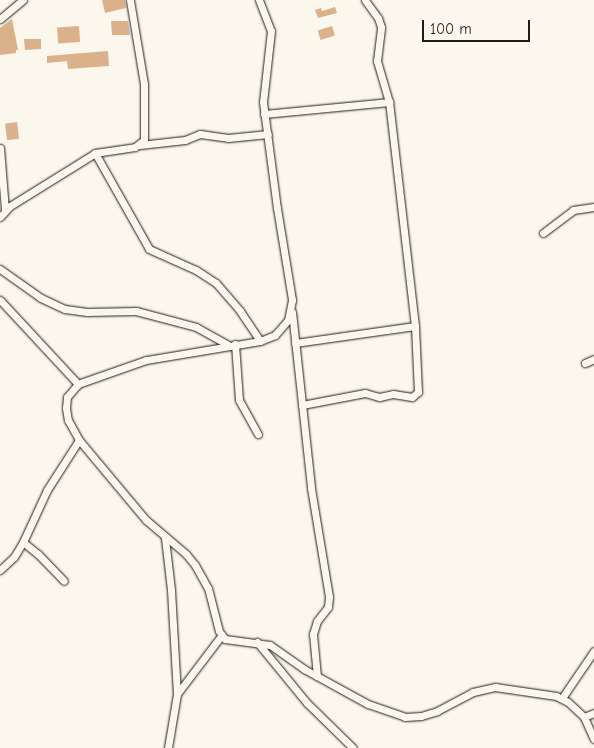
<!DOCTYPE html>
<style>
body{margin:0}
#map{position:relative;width:594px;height:748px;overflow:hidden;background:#fbf7ec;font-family:"Comic Neue",sans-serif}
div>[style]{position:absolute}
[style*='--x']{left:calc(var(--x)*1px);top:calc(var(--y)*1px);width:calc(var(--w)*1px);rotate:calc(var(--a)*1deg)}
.building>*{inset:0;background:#dbb18c;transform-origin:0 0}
.roads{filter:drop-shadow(0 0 1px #1c1c1c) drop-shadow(0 0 1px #1c1c1c)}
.minor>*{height:7px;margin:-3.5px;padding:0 3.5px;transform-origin:3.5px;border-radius:3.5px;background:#fbf7ec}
span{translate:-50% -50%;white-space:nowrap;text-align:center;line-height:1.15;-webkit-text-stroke:4px #fbf7ec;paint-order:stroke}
.scale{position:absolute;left:422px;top:20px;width:108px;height:22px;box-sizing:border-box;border:2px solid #1c1c1c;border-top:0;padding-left:6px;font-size:15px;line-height:18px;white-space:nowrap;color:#1c1c1c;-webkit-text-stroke:4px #fbf7ec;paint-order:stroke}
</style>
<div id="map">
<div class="building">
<i style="clip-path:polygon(102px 0,125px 0,126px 8px,105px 13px)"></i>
<i style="clip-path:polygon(335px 7px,337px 13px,318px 18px,315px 10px,321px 8px,322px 11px)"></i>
<i style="clip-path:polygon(12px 19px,18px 50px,16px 50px,16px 53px,0 55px,0 28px)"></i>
<i style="clip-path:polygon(111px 21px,128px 21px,130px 35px,112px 35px)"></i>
<i style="left:79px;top:26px;width:16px;height:22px;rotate:86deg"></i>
<i style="left:332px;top:26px;width:10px;height:15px;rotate:73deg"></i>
<i style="clip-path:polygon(24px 39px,41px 39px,41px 49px,25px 50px)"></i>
<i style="clip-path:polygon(108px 51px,109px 66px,68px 69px,67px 61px,47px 63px,47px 56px)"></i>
<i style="left:17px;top:122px;width:17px;height:12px;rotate:83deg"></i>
</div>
<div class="roads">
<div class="minor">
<i style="--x:259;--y:0;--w:33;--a:69"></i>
<i style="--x:271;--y:31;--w:71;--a:96.4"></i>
<i style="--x:263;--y:102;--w:107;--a:82.5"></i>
<i style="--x:277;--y:208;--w:93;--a:80.7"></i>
<i style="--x:292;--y:300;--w:20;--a:101"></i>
<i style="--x:288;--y:320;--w:20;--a:131"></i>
<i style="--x:275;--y:335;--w:16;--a:158"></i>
<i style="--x:260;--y:341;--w:116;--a:170.5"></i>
<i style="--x:146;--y:360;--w:72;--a:160.6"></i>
<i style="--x:78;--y:384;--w:17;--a:130"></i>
<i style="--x:67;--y:397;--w:11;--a:95"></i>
<i style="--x:66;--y:408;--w:12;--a:81"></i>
<i style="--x:68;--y:420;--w:23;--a:61"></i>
<i style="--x:79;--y:440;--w:104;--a:50.1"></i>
<i style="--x:146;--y:520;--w:52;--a:40.4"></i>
<i style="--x:186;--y:554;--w:14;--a:51"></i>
<i style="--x:195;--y:565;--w:26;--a:61"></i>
<i style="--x:208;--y:588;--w:44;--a:75.7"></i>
<i style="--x:219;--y:631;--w:10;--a:53"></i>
<i style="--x:225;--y:639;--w:45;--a:7.6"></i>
<i style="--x:270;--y:645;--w:42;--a:35.2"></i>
<i style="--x:304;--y:669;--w:73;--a:28.7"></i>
<i style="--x:368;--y:704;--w:39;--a:19"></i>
<i style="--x:405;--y:717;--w:16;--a:-4"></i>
<i style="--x:421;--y:716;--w:17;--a:-17"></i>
<i style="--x:437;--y:711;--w:41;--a:-27.8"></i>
<i style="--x:473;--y:692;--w:23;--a:-13"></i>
<i style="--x:495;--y:687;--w:62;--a:8.4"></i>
<i style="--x:556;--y:696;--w:13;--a:27"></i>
<i style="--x:568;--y:702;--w:22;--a:43"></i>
<i style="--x:584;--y:717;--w:24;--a:66"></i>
<i style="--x:0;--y:19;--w:30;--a:-40"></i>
<i style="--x:264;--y:114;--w:126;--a:-5.5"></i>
<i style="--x:140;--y:145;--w:45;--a:-6.3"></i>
<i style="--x:185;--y:140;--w:16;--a:-22"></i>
<i style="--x:200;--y:134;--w:28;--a:8"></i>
<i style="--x:228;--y:138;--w:40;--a:-5.7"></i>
<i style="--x:0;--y:148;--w:62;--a:85.4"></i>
<i style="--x:95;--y:153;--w:110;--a:60.6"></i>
<i style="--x:149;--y:249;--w:51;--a:24.1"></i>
<i style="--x:196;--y:270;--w:24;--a:33"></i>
<i style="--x:216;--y:283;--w:37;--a:49"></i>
<i style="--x:240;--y:311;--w:36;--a:56"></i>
<i style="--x:0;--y:217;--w:15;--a:-48"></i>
<i style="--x:10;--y:206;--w:100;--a:-31.9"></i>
<i style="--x:95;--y:153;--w:40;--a:-8.5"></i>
<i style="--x:135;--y:147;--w:11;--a:-38"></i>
<i style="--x:144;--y:140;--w:56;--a:-90"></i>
<i style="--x:144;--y:84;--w:85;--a:-99.5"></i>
<i style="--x:543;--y:233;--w:38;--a:-37"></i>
<i style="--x:573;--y:210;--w:21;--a:-8"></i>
<i style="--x:0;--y:269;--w:50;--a:35.3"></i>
<i style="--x:41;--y:298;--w:26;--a:25"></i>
<i style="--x:65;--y:309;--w:22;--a:8"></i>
<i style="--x:87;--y:312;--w:49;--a:-1.2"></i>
<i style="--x:136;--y:311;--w:62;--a:14.9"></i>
<i style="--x:196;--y:327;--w:37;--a:29"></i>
<i style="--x:0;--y:300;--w:115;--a:47.1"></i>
<i style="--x:292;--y:312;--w:177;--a:83.8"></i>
<i style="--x:311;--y:488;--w:110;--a:80.6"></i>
<i style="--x:329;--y:597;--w:10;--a:96"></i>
<i style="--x:328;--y:607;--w:18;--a:128"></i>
<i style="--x:317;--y:621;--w:14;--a:107"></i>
<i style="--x:313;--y:634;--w:42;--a:84.6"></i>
<i style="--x:295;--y:343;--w:121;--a:-8.1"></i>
<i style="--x:235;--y:344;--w:56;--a:85.9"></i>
<i style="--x:239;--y:400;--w:39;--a:61"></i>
<i style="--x:585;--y:363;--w:10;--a:-24"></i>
<i style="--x:302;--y:405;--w:64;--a:-10.8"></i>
<i style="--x:365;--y:393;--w:15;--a:16"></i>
<i style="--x:379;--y:397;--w:14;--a:-12"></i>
<i style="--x:393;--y:394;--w:19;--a:9"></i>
<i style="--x:412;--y:397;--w:8;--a:-40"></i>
<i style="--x:418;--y:392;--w:66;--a:-92.6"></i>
<i style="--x:415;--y:326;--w:226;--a:-96.6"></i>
<i style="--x:389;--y:102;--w:43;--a:-106.3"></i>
<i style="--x:377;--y:61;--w:34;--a:-83"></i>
<i style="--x:381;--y:27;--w:9;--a:-108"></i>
<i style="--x:378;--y:18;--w:22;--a:-126"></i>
<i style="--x:165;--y:538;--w:52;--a:83.4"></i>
<i style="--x:171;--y:590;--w:104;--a:86.7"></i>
<i style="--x:177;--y:694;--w:55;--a:99.5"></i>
<i style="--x:23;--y:542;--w:19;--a:39"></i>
<i style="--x:38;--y:554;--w:37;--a:46"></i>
<i style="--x:0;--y:570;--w:19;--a:-43"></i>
<i style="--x:14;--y:557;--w:17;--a:-59"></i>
<i style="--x:23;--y:542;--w:57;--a:-65.2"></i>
<i style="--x:47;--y:490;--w:59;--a:-57.4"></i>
<i style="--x:257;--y:642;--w:79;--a:50.7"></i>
<i style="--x:307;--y:703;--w:64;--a:44.4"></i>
<i style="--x:177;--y:694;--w:73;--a:-52.8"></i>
<i style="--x:562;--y:698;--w:57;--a:-55.8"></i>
<i style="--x:584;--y:717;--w:11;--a:-22"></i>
</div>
</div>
<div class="scale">100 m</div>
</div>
